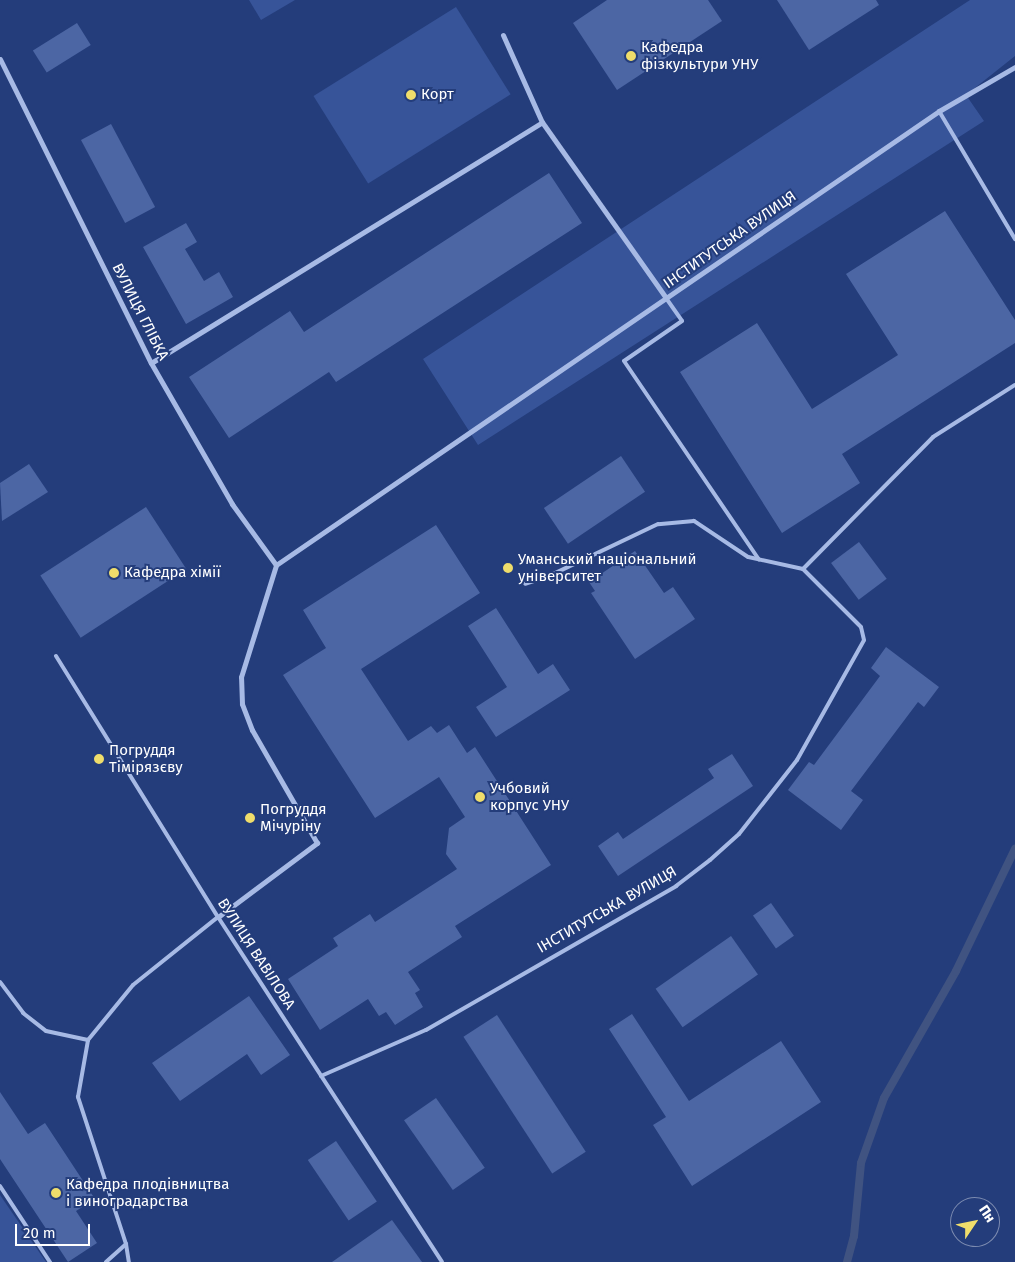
<!DOCTYPE html>
<meta charset="utf-8">
<style>
body{margin:0}
#map{position:relative;width:1015px;height:1262px;overflow:hidden;background:#243d7b;font-family:"Fira Sans",sans-serif}
div>[style]{position:absolute}
[style*='--x']{left:calc(var(--x)*1px);top:calc(var(--y)*1px);width:calc(var(--w)*1px);rotate:calc(var(--a)*1deg)}
.green>*{inset:0;background:#375499;transform-origin:0 0}
.stream>*{height:8px;margin:-4px;padding:0 4px;transform-origin:4px;border-radius:4px;background:#405381}
.building>*{inset:0;background:#4c66a4;transform-origin:0 0}
.lane>*{height:4px;margin:-2px;padding:0 2px;transform-origin:2px;border-radius:2px;background:#a7bae5}
.street>*{height:5px;margin:-2.5px;padding:0 2.5px;transform-origin:2.5px;border-radius:2.5px;background:#a7bae5}
.dots>*{width:14px;height:14px;translate:-50% -50%;box-sizing:border-box;border:2px solid #243d7b;border-radius:50%}
span{translate:-50% -50%;white-space:nowrap;text-align:center;line-height:1.15;-webkit-text-stroke:4px #243d7b;paint-order:stroke}
.poi-label{font-size:15px;color:#fff}
.left{translate:0 -50%;text-align:left}
.street-label{font-size:15px;color:#fff}
.north{position:absolute;left:950px;top:1197px;width:50px;height:50px;box-sizing:border-box;background:#243d7b;border:1px solid #7c8bb0;border-radius:50%;rotate:56deg;font-size:14px;font-weight:700;line-height:20px;text-align:center;color:#fff}
.north::after{content:'';display:block;margin:auto;width:18px;height:22px;background:#efdd6b;clip-path:polygon(50% 0,100% 100%,50% 72%,0 100%)}
.scale{position:absolute;left:15px;top:1224px;width:75px;height:22px;box-sizing:border-box;border:2px solid #fff;border-top:0;padding-left:6px;font-size:15px;line-height:18px;white-space:nowrap;color:#fff;-webkit-text-stroke:4px #243d7b;paint-order:stroke}
</style>
<div id="map">
<div class="green">
<i style="clip-path:polygon(249px 0,295px 0,261px 20px)"></i>
<i style="clip-path:polygon(970px 0,1015px 0,1015px 56px,966px 95px,984px 121px,478px 445px,423px 359px)"></i>
<i style="left:456px;top:7px;width:103px;height:168px;rotate:58deg"></i>
<i style="clip-path:polygon(0 1195px,46px 1262px,0 1262px)"></i>
</div>
<div class="stream">
<i style="--x:847;--y:1262;--w:27;--a:-75"></i>
<i style="--x:854;--y:1236;--w:73;--a:-84.5"></i>
<i style="--x:861;--y:1163;--w:69;--a:-70.5"></i>
<i style="--x:884;--y:1098;--w:146;--a:-60.4"></i>
<i style="--x:956;--y:971;--w:136;--a:-64.2"></i>
</div>
<div class="building">
<i style="clip-path:polygon(607px 0,708px 0,722px 21px,617px 90px,573px 23px)"></i>
<i style="clip-path:polygon(777px 0,876px 0,879px 5px,809px 50px)"></i>
<i style="left:77px;top:23px;width:26px;height:52px;rotate:58deg"></i>
<i style="left:111px;top:124px;width:94px;height:34px;rotate:62deg"></i>
<i style="clip-path:polygon(549px 173px,582px 223px,336px 382px,329px 372px,229px 438px,189px 377px,290px 311px,304px 332px)"></i>
<i style="clip-path:polygon(945px 211px,1015px 320px,1015px 343px,842px 454px,860px 483px,782px 533px,680px 372px,757px 323px,812px 409px,898px 355px,846px 274px)"></i>
<i style="clip-path:polygon(186px 223px,197px 242px,185px 249px,204px 281px,219px 272px,233px 297px,186px 324px,143px 247px)"></i>
<i style="left:621px;top:456px;width:43px;height:93px;rotate:56deg"></i>
<i style="clip-path:polygon(29px 464px,48px 492px,2px 521px,0 483px)"></i>
<i style="left:146px;top:507px;width:74px;height:126px;rotate:57deg"></i>
<i style="clip-path:polygon(436px 525px,480px 593px,361px 669px,408px 741px,431px 726px,437px 733px,449px 725px,467px 753px,475px 747px,551px 865px,455px 926px,462px 937px,408px 972px,420px 990px,415px 993px,423px 1007px,395px 1025px,386px 1012px,379px 1016px,368px 999px,320px 1030px,288px 979px,338px 946px,333px 938px,370px 914px,375px 922px,457px 869px,446px 854px,449px 828px,465px 817px,439px 777px,375px 818px,283px 675px,326px 648px,303px 610px)"></i>
<i style="left:859px;top:542px;width:46px;height:35px;rotate:53deg"></i>
<i style="clip-path:polygon(635px 551px,664px 593px,673px 587px,695px 619px,635px 659px,591px 593px,595px 591px,589px 582px)"></i>
<i style="clip-path:polygon(496px 608px,538px 674px,553px 664px,570px 690px,496px 737px,476px 707px,507px 687px,468px 626px)"></i>
<i style="clip-path:polygon(886px 647px,939px 687px,924px 707px,918px 702px,851px 791px,863px 800px,841px 830px,788px 790px,809px 762px,814px 765px,880px 676px,871px 668px)"></i>
<i style="clip-path:polygon(732px 754px,753px 786px,618px 876px,598px 846px,618px 832px,623px 839px,714px 778px,708px 769px)"></i>
<i style="left:771px;top:903px;width:40px;height:22px;rotate:55deg"></i>
<i style="left:731px;top:936px;width:47px;height:92px;rotate:55deg"></i>
<i style="clip-path:polygon(249px 996px,290px 1055px,261px 1075px,247px 1054px,180px 1101px,152px 1063px)"></i>
<i style="clip-path:polygon(632px 1014px,689px 1101px,781px 1041px,821px 1102px,692px 1186px,653px 1125px,666px 1117px,609px 1029px)"></i>
<i style="left:497px;top:1015px;width:163px;height:40px;rotate:57deg"></i>
<i style="clip-path:polygon(0 1092px,28px 1134px,45px 1123px,95px 1199px,76px 1211px,97px 1243px,68px 1262px,0 1159px)"></i>
<i style="left:436px;top:1098px;width:85px;height:39px;rotate:55deg"></i>
<i style="left:336px;top:1141px;width:73px;height:34px;rotate:56deg"></i>
<i style="clip-path:polygon(392px 1220px,422px 1262px,332px 1262px)"></i>
</div>
<div class="lane">
<i style="--x:939;--y:111;--w:149;--a:59.3"></i>
<i style="--x:666;--y:298;--w:28;--a:55"></i>
<i style="--x:682;--y:321;--w:70;--a:145.4"></i>
<i style="--x:624;--y:361;--w:240;--a:55.8"></i>
<i style="--x:803;--y:569;--w:185;--a:-45.4"></i>
<i style="--x:933;--y:437;--w:97;--a:-32.4"></i>
<i style="--x:56;--y:656;--w:307;--a:58.2"></i>
<i style="--x:218;--y:917;--w:411;--a:57"></i>
<i style="--x:0;--y:982;--w:39;--a:53"></i>
<i style="--x:23;--y:1013;--w:29;--a:38"></i>
<i style="--x:46;--y:1031;--w:43;--a:12.1"></i>
<i style="--x:321;--y:1076;--w:115;--a:-23.7"></i>
<i style="--x:426;--y:1030;--w:289;--a:-29.9"></i>
<i style="--x:676;--y:886;--w:43;--a:-37.4"></i>
<i style="--x:710;--y:860;--w:39;--a:-42"></i>
<i style="--x:739;--y:834;--w:94;--a:-51.9"></i>
<i style="--x:797;--y:760;--w:137;--a:-60.8"></i>
<i style="--x:864;--y:640;--w:13;--a:-103"></i>
<i style="--x:861;--y:627;--w:82;--a:-135"></i>
<i style="--x:803;--y:569;--w:56;--a:-167.7"></i>
<i style="--x:748;--y:557;--w:65;--a:-146.3"></i>
<i style="--x:694;--y:521;--w:36;--a:175"></i>
<i style="--x:658;--y:524;--w:121;--a:154.5"></i>
<i style="--x:549;--y:576;--w:25;--a:162"></i>
<i style="--x:0;--y:1186;--w:91;--a:56.7"></i>
<i style="--x:126;--y:1244;--w:18;--a:81"></i>
<i style="--x:106;--y:1262;--w:27;--a:-42"></i>
<i style="--x:126;--y:1244;--w:155;--a:-108.1"></i>
<i style="--x:78;--y:1097;--w:58;--a:-80"></i>
<i style="--x:88;--y:1040;--w:71;--a:-50.7"></i>
<i style="--x:133;--y:985;--w:109;--a:-38.7"></i>
</div>
<div class="street">
<i style="--x:503;--y:35;--w:95;--a:65.9"></i>
<i style="--x:0;--y:59;--w:339;--a:63.6"></i>
<i style="--x:151;--y:363;--w:163;--a:60.1"></i>
<i style="--x:232;--y:504;--w:75;--a:54.2"></i>
<i style="--x:151;--y:363;--w:459;--a:-31.6"></i>
<i style="--x:542;--y:122;--w:215;--a:54.8"></i>
<i style="--x:218;--y:917;--w:124;--a:-36.8"></i>
<i style="--x:317;--y:843;--w:130;--a:-119.9"></i>
<i style="--x:252;--y:730;--w:28;--a:-111"></i>
<i style="--x:242;--y:704;--w:27;--a:-92"></i>
<i style="--x:241;--y:677;--w:117;--a:-72.6"></i>
<i style="--x:276;--y:565;--w:804;--a:-34.4"></i>
<i style="--x:939;--y:111;--w:88;--a:-30.1"></i>
</div>
<div class="dots">
<i style="left:631px;top:56px;background:#efdd6b"></i>
<i style="left:411px;top:95px;background:#efdd6b"></i>
<i style="left:508px;top:568px;background:#efdd6b"></i>
<i style="left:114px;top:573px;background:#efdd6b"></i>
<i style="left:99px;top:759px;background:#efdd6b"></i>
<i style="left:480px;top:797px;background:#efdd6b"></i>
<i style="left:250px;top:818px;background:#efdd6b"></i>
<i style="left:56px;top:1193px;background:#efdd6b"></i>
</div>
<div class="poi-label">
<span class="left" style="left:641px;top:56px">Кафедра<br>фізкультури УНУ</span>
<span class="left" style="left:421px;top:95px">Корт</span>
<span class="left" style="left:518px;top:568px">Уманський національний<br>університет</span>
<span class="left" style="left:124px;top:573px">Кафедра хімії</span>
<span class="left" style="left:109px;top:759px">Погруддя<br>Тімірязєву</span>
<span class="left" style="left:490px;top:797px">Учбовий<br>корпус УНУ</span>
<span class="left" style="left:260px;top:818px">Погруддя<br>Мічуріну</span>
<span class="left" style="left:66px;top:1193px">Кафедра плодівництва<br>і виноградарства</span>
</div>
<div class="street-label">
<span style="left:730px;top:240px;rotate:-35deg">ІНСТИТУТСЬКА ВУЛИЦЯ</span>
<span style="left:140px;top:312px;rotate:63deg">ВУЛИЦЯ ГЛІБКА</span>
<span style="left:607px;top:910px;rotate:-30deg">ІНСТИТУТСЬКА ВУЛИЦЯ</span>
<span style="left:256px;top:954px;rotate:57deg">ВУЛИЦЯ ВАВІЛОВА</span>
</div>
<div class="north">Пн</div>
<div class="scale">20 m</div>
</div>
